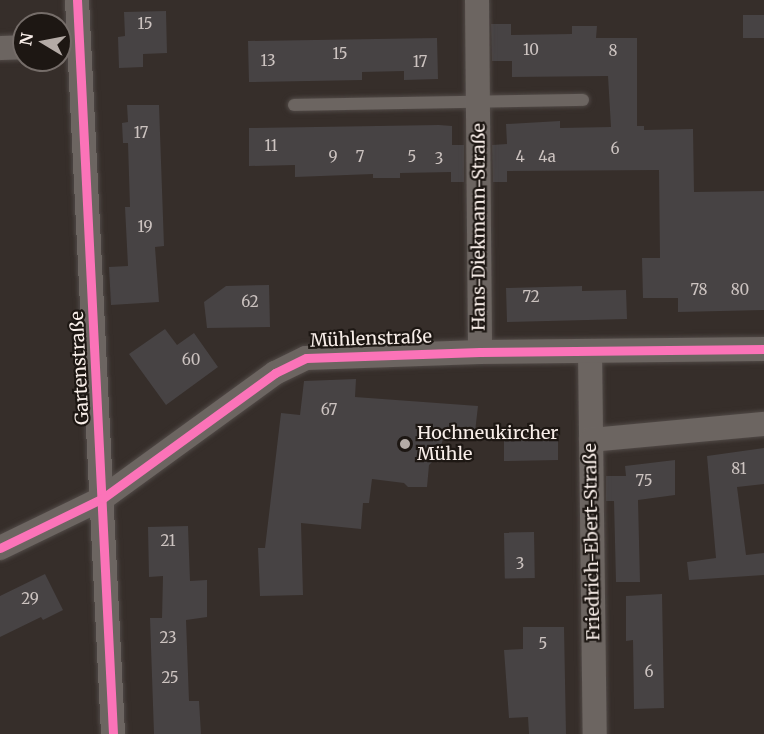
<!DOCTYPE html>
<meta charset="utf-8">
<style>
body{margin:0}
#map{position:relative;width:764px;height:734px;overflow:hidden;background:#362e2a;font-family:Merriweather,serif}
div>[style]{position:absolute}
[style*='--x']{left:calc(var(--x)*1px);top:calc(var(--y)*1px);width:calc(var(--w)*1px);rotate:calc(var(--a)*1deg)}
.building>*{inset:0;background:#474344;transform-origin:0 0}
.roads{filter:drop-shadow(0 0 2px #514a47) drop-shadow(0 0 2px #514a47)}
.service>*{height:12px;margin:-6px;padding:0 6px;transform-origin:6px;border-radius:6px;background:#6c6561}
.minor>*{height:24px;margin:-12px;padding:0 12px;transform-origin:12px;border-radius:12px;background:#6c6561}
.cycleway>*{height:9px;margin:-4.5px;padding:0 4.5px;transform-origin:4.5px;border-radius:4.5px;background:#fb73b8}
.dots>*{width:16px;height:16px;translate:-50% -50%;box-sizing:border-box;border:3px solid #1d1713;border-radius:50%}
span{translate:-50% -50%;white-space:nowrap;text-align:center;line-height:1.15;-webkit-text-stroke:4.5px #1d1713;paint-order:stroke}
.number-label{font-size:15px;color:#ccc3c0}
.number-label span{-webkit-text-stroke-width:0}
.street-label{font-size:18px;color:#f8eee9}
.poi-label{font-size:18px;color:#f8eee9}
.left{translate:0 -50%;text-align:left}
.north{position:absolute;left:12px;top:12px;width:60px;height:60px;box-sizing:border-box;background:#1d1713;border:2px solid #756d69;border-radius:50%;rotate:280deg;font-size:16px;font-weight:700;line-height:24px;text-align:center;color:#f8eee9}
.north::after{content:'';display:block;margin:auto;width:21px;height:27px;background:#b4aba6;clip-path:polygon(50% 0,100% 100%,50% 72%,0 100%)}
</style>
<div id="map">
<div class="building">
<i style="clip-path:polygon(166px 11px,167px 53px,143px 54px,143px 67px,119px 68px,118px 37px,125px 36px,124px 12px)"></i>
<i style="left:743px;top:15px;width:21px;height:23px"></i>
<i style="clip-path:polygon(491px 24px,511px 24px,511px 35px,572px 34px,572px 26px,597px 26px,596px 38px,637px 38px,637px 126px,644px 126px,644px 130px,693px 129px,694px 192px,764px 191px,764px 310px,678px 312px,678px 298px,643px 298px,642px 258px,660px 258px,659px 170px,507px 171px,507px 182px,493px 182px,492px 145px,507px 144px,506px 124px,560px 121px,560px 128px,611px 127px,608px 76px,512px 77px,512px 61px,492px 61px)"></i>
<i style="clip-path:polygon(437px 38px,438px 79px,404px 80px,404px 71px,362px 72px,362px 80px,249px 82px,248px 41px)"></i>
<i style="clip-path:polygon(127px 105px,159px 105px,164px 246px,155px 247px,159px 302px,111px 305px,109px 267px,128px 266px,125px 207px,130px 207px,128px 143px,123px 143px,122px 123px,128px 122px)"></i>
<i style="clip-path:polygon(439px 125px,452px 126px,452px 145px,464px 145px,464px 182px,451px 182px,451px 172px,400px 173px,400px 178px,373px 178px,373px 174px,295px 177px,295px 165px,249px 166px,249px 128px)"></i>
<i style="clip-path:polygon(269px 285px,270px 327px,207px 328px,204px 302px,226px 286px)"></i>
<i style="clip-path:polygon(582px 286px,582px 291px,626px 290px,627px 319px,507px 322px,506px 288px)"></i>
<i style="clip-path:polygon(165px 329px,177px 345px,194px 333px,218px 367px,166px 405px,129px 354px)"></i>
<i style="clip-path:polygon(356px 379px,355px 397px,478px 406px,475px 432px,445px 430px,439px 455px,429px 465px,427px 487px,408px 487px,404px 483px,372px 479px,369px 503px,363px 503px,361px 529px,301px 523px,303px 595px,260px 596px,258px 548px,265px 548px,281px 413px,300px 415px,304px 381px)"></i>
<i style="clip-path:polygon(540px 428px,558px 428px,558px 460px,504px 461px,504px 429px)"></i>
<i style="clip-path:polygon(764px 448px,764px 484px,737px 487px,746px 555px,764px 553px,764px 575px,689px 580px,687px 562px,716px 558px,707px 456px)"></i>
<i style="clip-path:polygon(675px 460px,675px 495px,638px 500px,640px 582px,616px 582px,614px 501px,606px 501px,606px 476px,626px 476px,625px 466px)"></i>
<i style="clip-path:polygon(188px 526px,190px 581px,207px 580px,207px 617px,186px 620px,189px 701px,199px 701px,201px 734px,154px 734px,150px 618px,162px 618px,163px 576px,149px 577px,148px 527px)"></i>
<i style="left:534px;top:532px;width:46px;height:30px;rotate:89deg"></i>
<i style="clip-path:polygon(45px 574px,63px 610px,43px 620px,41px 617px,0 637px,0 596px)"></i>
<i style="clip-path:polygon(662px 594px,664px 708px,634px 709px,633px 640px,626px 641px,626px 596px)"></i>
<i style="clip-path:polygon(523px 627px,564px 627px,566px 734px,529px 734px,528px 717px,509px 718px,504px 650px,523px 649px)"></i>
</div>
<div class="roads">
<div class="service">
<i style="--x:294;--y:105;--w:289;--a:-1"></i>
</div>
<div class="minor">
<i style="--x:77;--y:0;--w:735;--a:87.19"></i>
<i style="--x:477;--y:0;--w:352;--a:89.5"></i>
<i style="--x:0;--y:48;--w:24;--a:-2"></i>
<i style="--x:590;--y:351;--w:383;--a:89.3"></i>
<i style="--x:591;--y:440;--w:174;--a:-5.3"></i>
<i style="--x:0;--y:548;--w:114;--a:-25.9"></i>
<i style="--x:103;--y:498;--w:213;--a:-36"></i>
<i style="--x:275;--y:373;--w:34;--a:-26"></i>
<i style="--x:306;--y:358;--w:174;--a:-2"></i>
<i style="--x:480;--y:352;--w:284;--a:-0.6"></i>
</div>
</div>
<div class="cycleway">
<i style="--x:77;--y:0;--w:735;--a:87.19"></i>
<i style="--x:0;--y:548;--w:114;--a:-25.9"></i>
<i style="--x:103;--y:498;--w:213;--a:-36"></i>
<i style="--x:275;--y:373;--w:34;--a:-26"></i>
<i style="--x:306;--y:358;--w:174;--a:-2"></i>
<i style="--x:480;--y:352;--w:284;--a:-0.6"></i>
</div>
<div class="dots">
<i style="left:405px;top:444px;background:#b4aba6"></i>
</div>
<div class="number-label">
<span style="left:145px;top:24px">15</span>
<span style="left:531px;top:50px">10</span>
<span style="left:613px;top:51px">8</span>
<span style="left:340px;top:54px">15</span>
<span style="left:268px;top:61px">13</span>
<span style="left:420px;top:62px">17</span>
<span style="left:141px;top:133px">17</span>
<span style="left:271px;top:146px">11</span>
<span style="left:615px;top:149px">6</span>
<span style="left:333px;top:157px">9</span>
<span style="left:360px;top:157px">7</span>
<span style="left:412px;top:157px">5</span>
<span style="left:520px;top:157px">4</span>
<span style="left:547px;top:157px">4a</span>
<span style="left:439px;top:159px">3</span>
<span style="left:145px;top:227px">19</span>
<span style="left:699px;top:290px">78</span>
<span style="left:740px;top:290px">80</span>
<span style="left:531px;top:297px">72</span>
<span style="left:250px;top:302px">62</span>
<span style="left:191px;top:360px">60</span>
<span style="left:329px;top:410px">67</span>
<span style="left:739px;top:469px">81</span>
<span style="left:644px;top:481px">75</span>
<span style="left:168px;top:541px">21</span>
<span style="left:520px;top:564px">3</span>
<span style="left:30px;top:599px">29</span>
<span style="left:168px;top:638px">23</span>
<span style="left:543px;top:644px">5</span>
<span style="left:649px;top:672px">6</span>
<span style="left:170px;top:678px">25</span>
</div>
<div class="street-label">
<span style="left:479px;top:227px;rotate:-90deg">Hans-Diekmann-Straße</span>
<span style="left:371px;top:339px;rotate:-2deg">Mühlenstraße</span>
<span style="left:80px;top:368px;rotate:-93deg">Gartenstraße</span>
<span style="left:592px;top:542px;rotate:-91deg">Friedrich-Ebert-Straße</span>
</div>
<div class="poi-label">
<span class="left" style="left:417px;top:444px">Hochneukircher<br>Mühle</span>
</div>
<div class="north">N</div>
</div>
